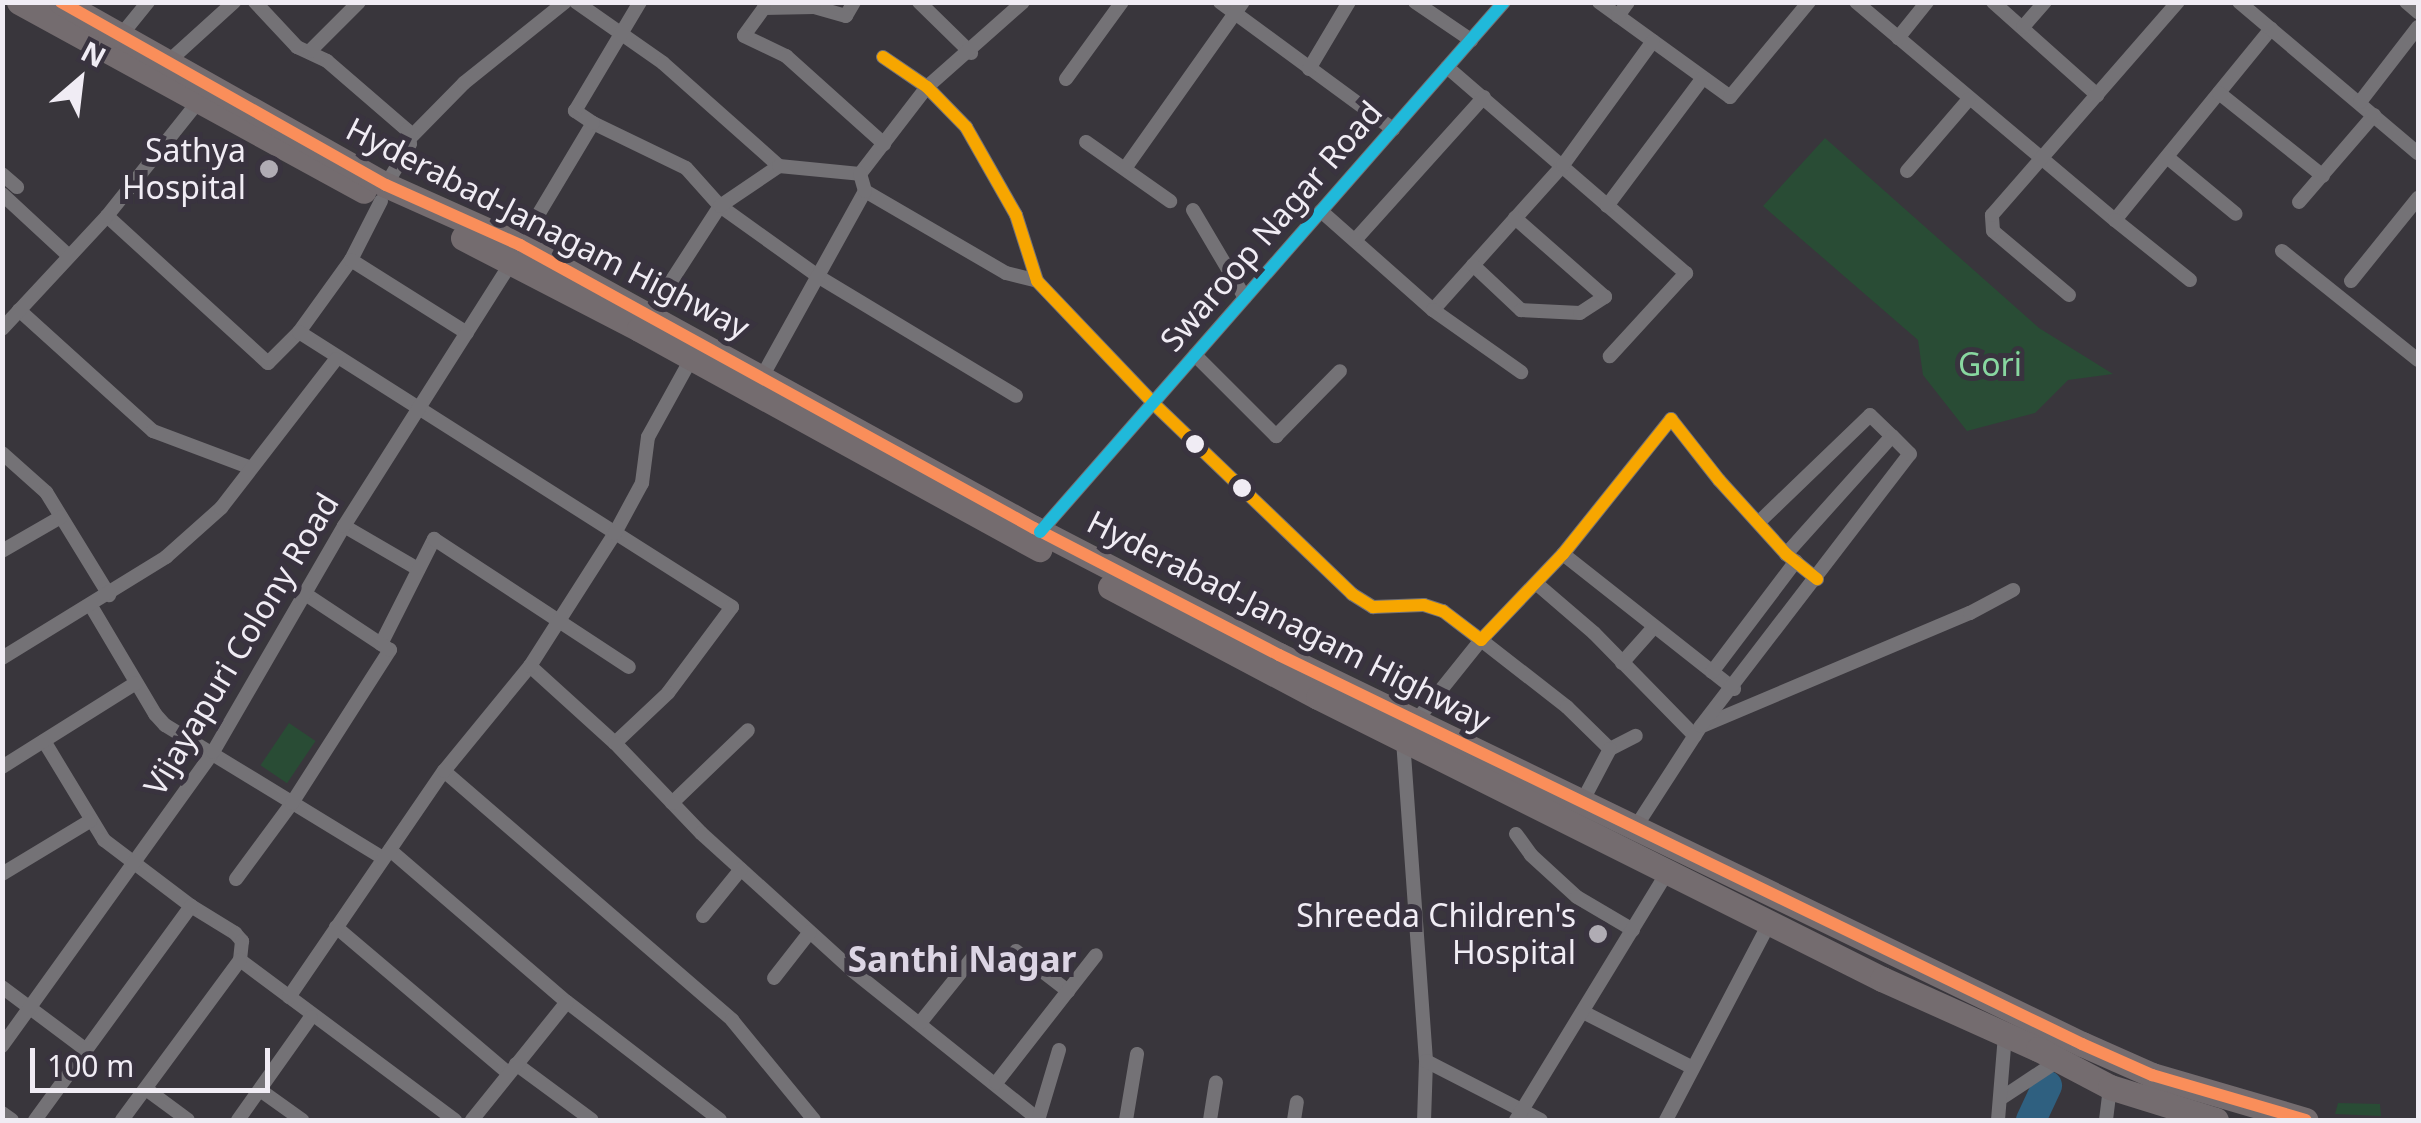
<!DOCTYPE html>
<style>
body{margin:0}
#map{position:relative;width:2421px;height:1123px;overflow:hidden;background:#39363c;font-family:"Noto Sans",sans-serif}
div>[style]{position:absolute}
[style*='--x']{left:calc(var(--x)*1px);top:calc(var(--y)*1px);width:calc(var(--w)*1px);rotate:calc(var(--a)*1deg)}
.green>*{inset:0;background:#294c35;transform-origin:0 0}
.river>*{height:30px;margin:-15px;padding:0 15px;transform-origin:15px;border-radius:15px;background:#2f6080}
.street>*{height:14px;margin:-7px;padding:0 7px;transform-origin:7px;border-radius:7px;background:#747276}
.highway>*{height:25px;margin:-12.5px;padding:0 12.5px;transform-origin:12.5px;border-radius:12.5px;background:#746c6f}
.bus-1>*{height:12px;margin:-6px;padding:0 6px;transform-origin:6px;border-radius:6px;background:#f7a600}
.bus-2>*{height:12px;margin:-6px;padding:0 6px;transform-origin:6px;border-radius:6px;background:#fa8e5a}
.bus-3>*{height:12px;margin:-6px;padding:0 6px;transform-origin:6px;border-radius:6px;background:#20b9da}
.dots>*{width:28px;height:28px;translate:-50% -50%;box-sizing:border-box;border:5px solid #39333f;border-radius:50%}
span{translate:-50% -50%;white-space:nowrap;text-align:center;line-height:1.15;-webkit-text-stroke:10px #39333f;paint-order:stroke}
.poi-label{font-size:32px;color:#f0ecf4}
.right{translate:-100% -50%;text-align:right}
.street-label{font-size:32px;color:#f0ecf4}
.park-label{font-size:32px;color:#88d7a0}
.neighbourhood-label{font-size:35px;color:#dcd5e4;font-weight:700}
.frame{position:absolute;inset:0;border:5px solid #f0ecf4;pointer-events:none}
.north{position:absolute;left:30px;top:30px;width:100px;height:100px;-webkit-text-stroke:8px #39333f;paint-order:stroke;rotate:28deg;font-size:28px;font-weight:700;line-height:40px;text-align:center;color:#f0ecf4}
.north::after{content:'';display:block;margin:auto;width:35px;height:45px;background:#f0ecf4;clip-path:polygon(50% 0,100% 100%,50% 72%,0 100%)}
.scale{position:absolute;left:30px;top:1048px;width:240px;height:45px;box-sizing:border-box;border:5px solid #f0ecf4;border-top:0;padding-left:12px;font-size:30px;line-height:35px;white-space:nowrap;color:#f0ecf4;-webkit-text-stroke:8px #39333f;paint-order:stroke}
</style>
<div id="map">
<div class="green">
<i style="clip-path:polygon(1825px 138px,2039px 328px,2113px 374px,2068px 380px,2035px 413px,1967px 431px,1923px 375px,1918px 340px,1763px 206px)"></i>
<i style="left:289px;top:723px;width:32px;height:51px;rotate:34deg"></i>
<i style="clip-path:polygon(2338px 1103px,2380px 1104px,2381px 1116px,2335px 1114px)"></i>
</div>
<div class="river">
<i style="--x:2031;--y:1120;--w:38;--a:-65"></i>
</div>
<div class="street">
<i style="--x:255;--y:2;--w:62;--a:47"></i>
<i style="--x:297;--y:47;--w:33;--a:25"></i>
<i style="--x:327;--y:61;--w:106;--a:40.8"></i>
<i style="--x:407;--y:130;--w:14;--a:78"></i>
<i style="--x:410;--y:144;--w:48;--a:120.3"></i>
<i style="--x:576;--y:2;--w:106;--a:35"></i>
<i style="--x:663;--y:63;--w:155;--a:41.6"></i>
<i style="--x:854;--y:2;--w:16;--a:120"></i>
<i style="--x:846;--y:16;--w:33;--a:-164"></i>
<i style="--x:814;--y:7;--w:50;--a:178.9"></i>
<i style="--x:764;--y:8;--w:34;--a:126"></i>
<i style="--x:744;--y:36;--w:47;--a:25.5"></i>
<i style="--x:786;--y:56;--w:132;--a:41.9"></i>
<i style="--x:919;--y:2;--w:73;--a:44.4"></i>
<i style="--x:1220;--y:2;--w:215;--a:36.3"></i>
<i style="--x:1415;--y:2;--w:68;--a:34.2"></i>
<i style="--x:1599;--y:2;--w:162;--a:35.9"></i>
<i style="--x:1730;--y:97;--w:124;--a:-50.3"></i>
<i style="--x:1856;--y:2;--w:339;--a:40.1"></i>
<i style="--x:2115;--y:220;--w:247;--a:-50.8"></i>
<i style="--x:1993;--y:2;--w:140;--a:41.8"></i>
<i style="--x:2239;--y:2;--w:234;--a:40.2"></i>
<i style="--x:2406;--y:2;--w:16;--a:40"></i>
<i style="--x:1618;--y:16;--w:17;--a:-54"></i>
<i style="--x:2023;--y:27;--w:33;--a:-49"></i>
<i style="--x:122;--y:34;--w:41;--a:-50.9"></i>
<i style="--x:1898;--y:38;--w:46;--a:-51.1"></i>
<i style="--x:310;--y:51;--w:69;--a:-45"></i>
<i style="--x:883;--y:57;--w:53;--a:34.3"></i>
<i style="--x:927;--y:87;--w:56;--a:45.7"></i>
<i style="--x:966;--y:127;--w:101;--a:60.4"></i>
<i style="--x:1016;--y:215;--w:69;--a:72.3"></i>
<i style="--x:1037;--y:281;--w:168;--a:46.4"></i>
<i style="--x:1153;--y:403;--w:276;--a:43.8"></i>
<i style="--x:1352;--y:594;--w:25;--a:32"></i>
<i style="--x:1373;--y:607;--w:51;--a:-2.2"></i>
<i style="--x:1424;--y:605;--w:20;--a:18"></i>
<i style="--x:1443;--y:611;--w:48;--a:37.3"></i>
<i style="--x:1481;--y:640;--w:119;--a:-46.4"></i>
<i style="--x:1563;--y:554;--w:173;--a:-51.3"></i>
<i style="--x:1671;--y:419;--w:78;--a:51.8"></i>
<i style="--x:1719;--y:480;--w:100;--a:47.8"></i>
<i style="--x:1786;--y:554;--w:40;--a:39"></i>
<i style="--x:169;--y:61;--w:88;--a:-42.2"></i>
<i style="--x:1447;--y:67;--w:316;--a:40.8"></i>
<i style="--x:1686;--y:273;--w:113;--a:132.5"></i>
<i style="--x:1309;--y:69;--w:78;--a:-59.2"></i>
<i style="--x:1066;--y:79;--w:95;--a:-54"></i>
<i style="--x:2219;--y:93;--w:133;--a:38.6"></i>
<i style="--x:2360;--y:102;--w:95;--a:-52.3"></i>
<i style="--x:593;--y:123;--w:103;--a:25.8"></i>
<i style="--x:686;--y:168;--w:51;--a:48.2"></i>
<i style="--x:720;--y:206;--w:122;--a:35.6"></i>
<i style="--x:819;--y:277;--w:230;--a:31.1"></i>
<i style="--x:410;--y:138;--w:77;--a:-45.5"></i>
<i style="--x:464;--y:83;--w:129;--a:-38.7"></i>
<i style="--x:1086;--y:142;--w:103;--a:35.1"></i>
<i style="--x:2167;--y:157;--w:89;--a:39.6"></i>
<i style="--x:1126;--y:167;--w:202;--a:-54.7"></i>
<i style="--x:1907;--y:171;--w:94;--a:-49.3"></i>
<i style="--x:2;--y:174;--w:20;--a:41"></i>
<i style="--x:865;--y:191;--w:163;--a:30.2"></i>
<i style="--x:1006;--y:273;--w:32;--a:14"></i>
<i style="--x:2;--y:194;--w:91;--a:42.8"></i>
<i style="--x:2299;--y:202;--w:115;--a:-49.2"></i>
<i style="--x:1607;--y:206;--w:159;--a:-53.2"></i>
<i style="--x:1193;--y:210;--w:102;--a:59.4"></i>
<i style="--x:1321;--y:211;--w:149;--a:41.5"></i>
<i style="--x:1433;--y:310;--w:195;--a:-48.1"></i>
<i style="--x:1563;--y:165;--w:153;--a:-54"></i>
<i style="--x:107;--y:216;--w:218;--a:42.4"></i>
<i style="--x:268;--y:363;--w:44;--a:-45"></i>
<i style="--x:299;--y:332;--w:89;--a:-54.2"></i>
<i style="--x:351;--y:260;--w:66;--a:-63"></i>
<i style="--x:2115;--y:220;--w:96;--a:38.7"></i>
<i style="--x:1356;--y:239;--w:191;--a:-48"></i>
<i style="--x:520;--y:245;--w:142;--a:-59.1"></i>
<i style="--x:593;--y:123;--w:22;--a:-146"></i>
<i style="--x:575;--y:111;--w:127;--a:-59.2"></i>
<i style="--x:2282;--y:251;--w:174;--a:38.7"></i>
<i style="--x:351;--y:260;--w:137;--a:32.2"></i>
<i style="--x:1473;--y:265;--w:66;--a:43.2"></i>
<i style="--x:1521;--y:310;--w:59;--a:2.9"></i>
<i style="--x:1580;--y:313;--w:30;--a:-33"></i>
<i style="--x:1605;--y:297;--w:120;--a:-138.7"></i>
<i style="--x:2351;--y:281;--w:107;--a:-51.1"></i>
<i style="--x:2069;--y:295;--w:99;--a:-139.9"></i>
<i style="--x:1993;--y:231;--w:16;--a:-94"></i>
<i style="--x:1992;--y:215;--w:283;--a:-48.9"></i>
<i style="--x:19;--y:310;--w:181;--a:42.1"></i>
<i style="--x:153;--y:431;--w:103;--a:20.6"></i>
<i style="--x:1433;--y:310;--w:108;--a:35.2"></i>
<i style="--x:650;--y:314;--w:129;--a:-57.1"></i>
<i style="--x:720;--y:206;--w:71;--a:-34.1"></i>
<i style="--x:779;--y:166;--w:81;--a:5.6"></i>
<i style="--x:860;--y:174;--w:110;--a:-52.4"></i>
<i style="--x:927;--y:87;--w:128;--a:-41.5"></i>
<i style="--x:2;--y:329;--w:154;--a:-47.1"></i>
<i style="--x:107;--y:216;--w:146;--a:-51.4"></i>
<i style="--x:299;--y:332;--w:513;--a:32.42"></i>
<i style="--x:732;--y:607;--w:107;--a:126.7"></i>
<i style="--x:668;--y:693;--w:73;--a:136.7"></i>
<i style="--x:1195;--y:355;--w:115;--a:45"></i>
<i style="--x:1276;--y:436;--w:91;--a:-45.4"></i>
<i style="--x:763;--y:375;--w:210;--a:-61"></i>
<i style="--x:865;--y:191;--w:18;--a:-106"></i>
<i style="--x:2;--y:453;--w:59;--a:41.6"></i>
<i style="--x:46;--y:492;--w:121;--a:58.5"></i>
<i style="--x:1759;--y:522;--w:154;--a:-43.9"></i>
<i style="--x:1870;--y:415;--w:30;--a:44"></i>
<i style="--x:1892;--y:436;--w:159;--a:131.9"></i>
<i style="--x:344;--y:526;--w:86;--a:30.2"></i>
<i style="--x:1040;--y:532;--w:704;--a:-48.8"></i>
<i style="--x:2;--y:551;--w:68;--a:-30"></i>
<i style="--x:1563;--y:554;--w:218;--a:38.3"></i>
<i style="--x:1537;--y:584;--w:75;--a:40.7"></i>
<i style="--x:1594;--y:633;--w:144;--a:45.6"></i>
<i style="--x:91;--y:606;--w:126;--a:59.3"></i>
<i style="--x:155;--y:714;--w:15;--a:48"></i>
<i style="--x:165;--y:725;--w:255;--a:31.4"></i>
<i style="--x:381;--y:644;--w:118;--a:-63.2"></i>
<i style="--x:434;--y:539;--w:233;--a:33.3"></i>
<i style="--x:2;--y:658;--w:193;--a:-31.6"></i>
<i style="--x:166;--y:557;--w:74;--a:-41.7"></i>
<i style="--x:221;--y:508;--w:188;--a:-52.3"></i>
<i style="--x:1622;--y:663;--w:48;--a:-48.4"></i>
<i style="--x:530;--y:666;--w:115;--a:42.2"></i>
<i style="--x:615;--y:743;--w:124;--a:46.3"></i>
<i style="--x:701;--y:833;--w:205;--a:42.2"></i>
<i style="--x:853;--y:971;--w:238;--a:38.7"></i>
<i style="--x:1712;--y:672;--w:139;--a:-52.9"></i>
<i style="--x:1416;--y:721;--w:104;--a:-51.3"></i>
<i style="--x:1481;--y:640;--w:109;--a:37.9"></i>
<i style="--x:1567;--y:707;--w:60;--a:44.3"></i>
<i style="--x:1610;--y:749;--w:29;--a:-27"></i>
<i style="--x:1702;--y:726;--w:291;--a:-22.9"></i>
<i style="--x:1970;--y:613;--w:49;--a:-28.1"></i>
<i style="--x:1403;--y:740;--w:322;--a:85.9"></i>
<i style="--x:1426;--y:1061;--w:59;--a:91.9"></i>
<i style="--x:44;--y:741;--w:116;--a:58.8"></i>
<i style="--x:104;--y:840;--w:109;--a:37.2"></i>
<i style="--x:191;--y:906;--w:52;--a:31.5"></i>
<i style="--x:235;--y:933;--w:11;--a:49"></i>
<i style="--x:242;--y:941;--w:19;--a:96"></i>
<i style="--x:240;--y:960;--w:268;--a:36.7"></i>
<i style="--x:2;--y:767;--w:158;--a:-32.1"></i>
<i style="--x:444;--y:771;--w:381;--a:40.8"></i>
<i style="--x:732;--y:1020;--w:129;--a:50.6"></i>
<i style="--x:1582;--y:802;--w:60;--a:-62.2"></i>
<i style="--x:672;--y:803;--w:105;--a:-43.8"></i>
<i style="--x:1635;--y:828;--w:121;--a:-57.1"></i>
<i style="--x:1701;--y:726;--w:343;--a:-52.5"></i>
<i style="--x:1910;--y:454;--w:25;--a:-135"></i>
<i style="--x:1516;--y:834;--w:26;--a:54"></i>
<i style="--x:1531;--y:855;--w:62;--a:42.4"></i>
<i style="--x:1577;--y:897;--w:65;--a:30.5"></i>
<i style="--x:390;--y:850;--w:233;--a:40.7"></i>
<i style="--x:567;--y:1002;--w:193;--a:37.6"></i>
<i style="--x:2;--y:874;--w:103;--a:-31.1"></i>
<i style="--x:236;--y:879;--w:94;--a:-53.6"></i>
<i style="--x:292;--y:803;--w:182;--a:-57.4"></i>
<i style="--x:390;--y:650;--w:100;--a:-146.5"></i>
<i style="--x:703;--y:916;--w:60;--a:-51"></i>
<i style="--x:336;--y:927;--w:226;--a:40.3"></i>
<i style="--x:1016;--y:951;--w:66;--a:37.6"></i>
<i style="--x:774;--y:978;--w:58;--a:-52"></i>
<i style="--x:2;--y:987;--w:104;--a:36.8"></i>
<i style="--x:289;--y:997;--w:274;--a:-55.6"></i>
<i style="--x:444;--y:771;--w:136;--a:-50.7"></i>
<i style="--x:530;--y:666;--w:158;--a:-57.4"></i>
<i style="--x:615;--y:533;--w:57;--a:-61.6"></i>
<i style="--x:642;--y:483;--w:46;--a:-82.6"></i>
<i style="--x:648;--y:437;--w:89;--a:-61.1"></i>
<i style="--x:1583;--y:1012;--w:123;--a:27"></i>
<i style="--x:920;--y:1023;--w:85;--a:-51.2"></i>
<i style="--x:2;--y:1046;--w:362;--a:-54.3"></i>
<i style="--x:213;--y:752;--w:261;--a:-59.9"></i>
<i style="--x:344;--y:526;--w:314;--a:-57.6"></i>
<i style="--x:1426;--y:1061;--w:129;--a:27.2"></i>
<i style="--x:516;--y:1064;--w:94;--a:36.4"></i>
<i style="--x:996;--y:1083;--w:162;--a:-52"></i>
<i style="--x:146;--y:1089;--w:52;--a:36.4"></i>
<i style="--x:260;--y:1090;--w:52;--a:35.5"></i>
<i style="--x:2000;--y:1099;--w:71;--a:-33.5"></i>
<i style="--x:2;--y:1113;--w:12;--a:35"></i>
<i style="--x:1039;--y:1117;--w:70;--a:-73.4"></i>
<i style="--x:35;--y:1120;--w:265;--a:-53.9"></i>
<i style="--x:122;--y:1120;--w:199;--a:-53.6"></i>
<i style="--x:238;--y:1120;--w:126;--a:-54.7"></i>
<i style="--x:472;--y:1120;--w:151;--a:-51.2"></i>
<i style="--x:1126;--y:1120;--w:67;--a:-80.5"></i>
<i style="--x:1210;--y:1120;--w:38;--a:-81"></i>
<i style="--x:1294;--y:1120;--w:18;--a:-81"></i>
<i style="--x:1516;--y:1120;--w:289;--a:-58.6"></i>
<i style="--x:1666;--y:1120;--w:221;--a:-62.3"></i>
<i style="--x:1998;--y:1120;--w:86;--a:-85.3"></i>
<i style="--x:2106;--y:1120;--w:33;--a:-83"></i>
</div>
<div class="highway">
<i style="--x:19;--y:2;--w:393;--a:28.7"></i>
<i style="--x:61;--y:2;--w:373;--a:29.4"></i>
<i style="--x:386;--y:185;--w:147;--a:24.1"></i>
<i style="--x:520;--y:245;--w:587;--a:28.84"></i>
<i style="--x:1034;--y:528;--w:276;--a:27.4"></i>
<i style="--x:1279;--y:655;--w:892;--a:25.85"></i>
<i style="--x:2082;--y:1044;--w:77;--a:23.9"></i>
<i style="--x:2152;--y:1075;--w:160;--a:16.3"></i>
<i style="--x:463;--y:238;--w:198;--a:27.3"></i>
<i style="--x:639;--y:329;--w:457;--a:28.8"></i>
<i style="--x:1110;--y:587;--w:235;--a:27.9"></i>
<i style="--x:1318;--y:697;--w:631;--a:26.57"></i>
<i style="--x:1882;--y:979;--w:171;--a:24.2"></i>
<i style="--x:2038;--y:1049;--w:81;--a:27.8"></i>
<i style="--x:2110;--y:1087;--w:111;--a:17.3"></i>
</div>
<div class="bus-1">
<i style="--x:883;--y:57;--w:53;--a:34.3"></i>
<i style="--x:927;--y:87;--w:56;--a:45.7"></i>
<i style="--x:966;--y:127;--w:101;--a:60.4"></i>
<i style="--x:1016;--y:215;--w:69;--a:72.3"></i>
<i style="--x:1037;--y:281;--w:168;--a:46.4"></i>
<i style="--x:1153;--y:403;--w:276;--a:43.8"></i>
<i style="--x:1352;--y:594;--w:25;--a:32"></i>
<i style="--x:1373;--y:607;--w:51;--a:-2.2"></i>
<i style="--x:1424;--y:605;--w:20;--a:18"></i>
<i style="--x:1443;--y:611;--w:48;--a:37.3"></i>
<i style="--x:1481;--y:640;--w:119;--a:-46.4"></i>
<i style="--x:1563;--y:554;--w:173;--a:-51.3"></i>
<i style="--x:1671;--y:419;--w:78;--a:51.8"></i>
<i style="--x:1719;--y:480;--w:100;--a:47.8"></i>
<i style="--x:1786;--y:554;--w:40;--a:39"></i>
</div>
<div class="bus-2">
<i style="--x:61;--y:2;--w:373;--a:29.4"></i>
<i style="--x:386;--y:185;--w:147;--a:24.1"></i>
<i style="--x:520;--y:245;--w:587;--a:28.84"></i>
<i style="--x:1034;--y:528;--w:276;--a:27.4"></i>
<i style="--x:1279;--y:655;--w:892;--a:25.85"></i>
<i style="--x:2082;--y:1044;--w:77;--a:23.9"></i>
<i style="--x:2152;--y:1075;--w:160;--a:16.3"></i>
</div>
<div class="bus-3">
<i style="--x:1040;--y:532;--w:704;--a:-48.8"></i>
</div>
<div class="dots">
<i style="left:269px;top:169px;background:#b0acb4"></i>
<i style="left:1195px;top:444px;background:#f0ecf4"></i>
<i style="left:1242px;top:488px;background:#f0ecf4"></i>
<i style="left:1598px;top:934px;background:#b0acb4"></i>
</div>
<div class="poi-label">
<span class="right" style="left:246px;top:169px">Sathya<br>Hospital</span>
<span class="right" style="left:1576px;top:934px">Shreeda Children's<br>Hospital</span>
</div>
<div class="street-label">
<span style="left:1271px;top:226px;rotate:-49deg">Swaroop Nagar Road</span>
<span style="left:548px;top:228px;rotate:27deg">Hyderabad-Janagam Highway</span>
<span style="left:1289px;top:621px;rotate:27deg">Hyderabad-Janagam Highway</span>
<span style="left:241px;top:644px;rotate:-59deg">Vijayapuri Colony Road</span>
</div>
<div class="park-label">
<span style="left:1990px;top:364px">Gori</span>
</div>
<div class="neighbourhood-label">
<span style="left:962px;top:959px">Santhi Nagar</span>
</div>
<div class="frame"></div>
<div class="north">N</div>
<div class="scale">100 m</div>
</div>
